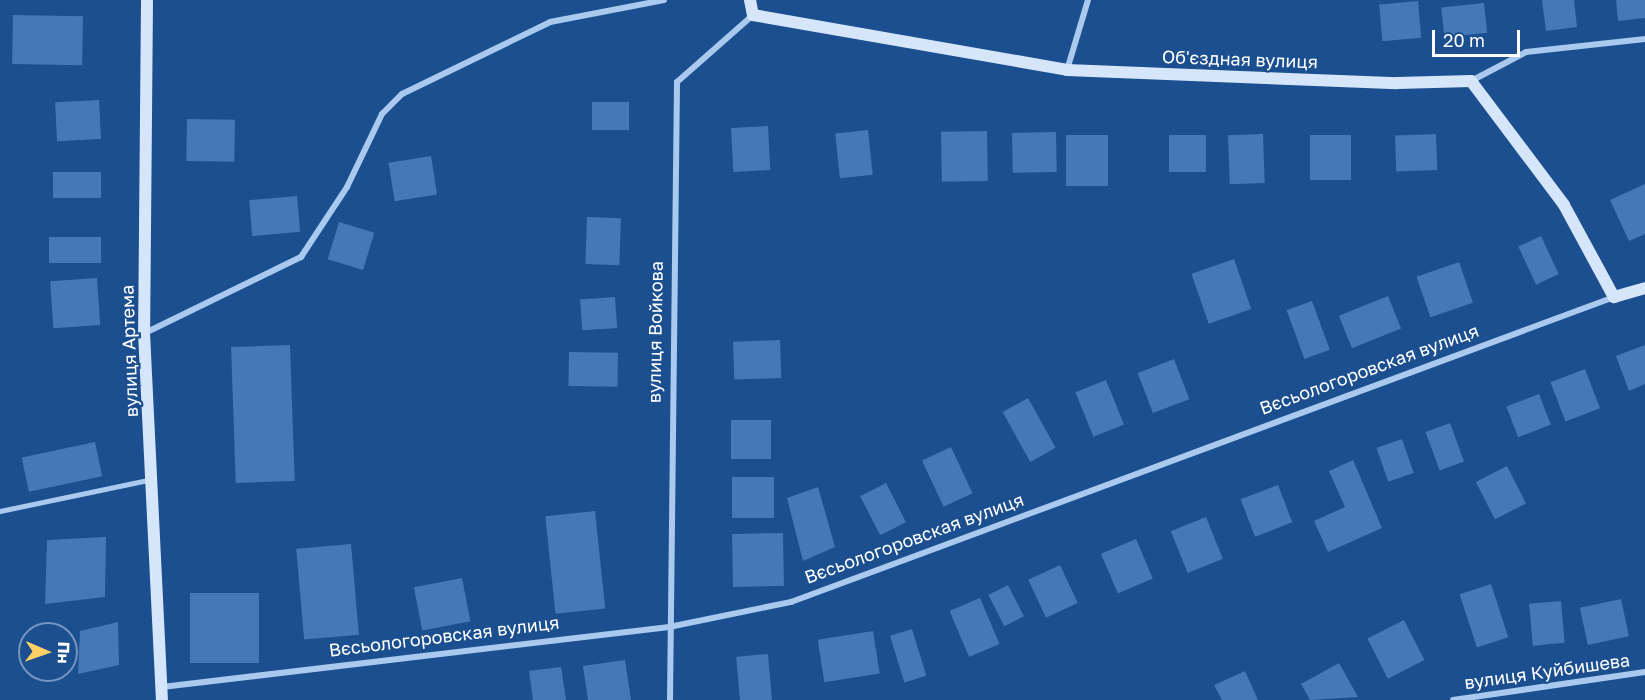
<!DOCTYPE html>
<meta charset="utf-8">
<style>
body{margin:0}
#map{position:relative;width:1645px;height:700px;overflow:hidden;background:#1b4f8f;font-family:"Golos Text",sans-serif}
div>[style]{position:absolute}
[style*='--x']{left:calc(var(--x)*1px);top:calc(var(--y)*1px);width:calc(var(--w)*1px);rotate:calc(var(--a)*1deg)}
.building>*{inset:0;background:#4478b7;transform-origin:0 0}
.lane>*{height:4.5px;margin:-2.25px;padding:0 2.25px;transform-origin:2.25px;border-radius:2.25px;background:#a9c9ee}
.street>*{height:6px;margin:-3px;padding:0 3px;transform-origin:3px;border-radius:3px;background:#a9c9ee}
.secondary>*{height:12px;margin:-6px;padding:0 6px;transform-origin:6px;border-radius:6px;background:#d6e6fa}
span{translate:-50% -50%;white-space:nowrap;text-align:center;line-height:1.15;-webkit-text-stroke:4.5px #1b4f8f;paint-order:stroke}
.street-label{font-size:18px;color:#fff}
.north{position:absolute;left:18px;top:622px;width:60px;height:60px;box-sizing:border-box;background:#1b4f8f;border:2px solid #7695bc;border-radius:50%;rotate:92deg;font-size:16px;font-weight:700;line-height:24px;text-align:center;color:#fff}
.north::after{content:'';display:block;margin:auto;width:21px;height:27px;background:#ffd166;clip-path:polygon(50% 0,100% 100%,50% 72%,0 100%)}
.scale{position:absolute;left:1432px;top:30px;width:88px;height:27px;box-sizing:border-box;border:3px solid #fff;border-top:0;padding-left:8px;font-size:18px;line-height:21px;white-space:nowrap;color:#fff;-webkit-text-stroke:4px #1b4f8f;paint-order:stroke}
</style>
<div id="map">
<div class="building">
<i style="clip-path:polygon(1542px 0,1574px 0,1577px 27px,1546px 31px)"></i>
<i style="clip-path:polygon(1616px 0,1645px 0,1645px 18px,1618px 21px)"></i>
<i style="left:1418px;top:1px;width:37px;height:39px;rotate:85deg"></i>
<i style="left:1484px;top:3px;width:30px;height:43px;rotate:84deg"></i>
<i style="left:13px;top:15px;width:70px;height:49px;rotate:1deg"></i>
<i style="left:99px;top:100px;width:39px;height:44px;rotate:87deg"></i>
<i style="left:592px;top:102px;width:37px;height:28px"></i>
<i style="left:187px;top:119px;width:48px;height:42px;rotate:1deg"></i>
<i style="left:768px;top:126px;width:44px;height:37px;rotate:87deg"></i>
<i style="left:868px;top:130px;width:45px;height:33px;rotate:84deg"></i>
<i style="left:987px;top:131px;width:50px;height:46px;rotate:89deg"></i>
<i style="left:1056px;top:132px;width:40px;height:44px;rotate:89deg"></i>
<i style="left:1263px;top:134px;width:49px;height:35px;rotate:88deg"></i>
<i style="left:1436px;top:134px;width:36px;height:41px;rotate:88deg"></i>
<i style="left:1066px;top:135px;width:42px;height:51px"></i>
<i style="left:1169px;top:135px;width:37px;height:37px"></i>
<i style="left:1351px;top:135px;width:45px;height:41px;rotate:90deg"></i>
<i style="left:431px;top:156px;width:39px;height:43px;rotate:81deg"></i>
<i style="left:101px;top:172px;width:26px;height:48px;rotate:90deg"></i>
<i style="clip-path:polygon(1645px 184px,1645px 234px,1629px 241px,1610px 200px)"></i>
<i style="left:297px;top:196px;width:36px;height:48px;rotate:85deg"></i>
<i style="left:587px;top:217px;width:34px;height:47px;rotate:2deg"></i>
<i style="left:339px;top:222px;width:37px;height:39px;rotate:17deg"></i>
<i style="left:1541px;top:236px;width:42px;height:25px;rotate:65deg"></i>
<i style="left:101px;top:237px;width:26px;height:52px;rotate:90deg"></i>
<i style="left:1234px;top:259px;width:53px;height:45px;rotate:71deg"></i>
<i style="left:1459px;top:262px;width:43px;height:45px;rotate:71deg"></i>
<i style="left:97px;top:278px;width:47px;height:47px;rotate:86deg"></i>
<i style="left:1388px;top:296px;width:35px;height:53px;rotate:68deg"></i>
<i style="left:615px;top:297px;width:31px;height:35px;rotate:86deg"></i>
<i style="left:1312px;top:301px;width:52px;height:27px;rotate:70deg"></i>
<i style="left:780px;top:340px;width:38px;height:47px;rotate:88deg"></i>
<i style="left:290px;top:345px;width:136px;height:59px;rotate:88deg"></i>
<i style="clip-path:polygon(1645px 345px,1645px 384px,1629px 391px,1616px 356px)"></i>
<i style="left:569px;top:352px;width:49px;height:34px;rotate:1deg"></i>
<i style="left:1174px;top:359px;width:43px;height:39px;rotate:69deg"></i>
<i style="left:1585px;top:369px;width:42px;height:37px;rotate:69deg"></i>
<i style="left:1106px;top:380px;width:48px;height:33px;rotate:68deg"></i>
<i style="left:1539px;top:394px;width:33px;height:35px;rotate:69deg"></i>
<i style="left:1028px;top:398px;width:57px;height:29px;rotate:61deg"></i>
<i style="left:731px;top:420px;width:40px;height:39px"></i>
<i style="left:1450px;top:423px;width:41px;height:26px;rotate:70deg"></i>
<i style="left:1402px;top:439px;width:36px;height:27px;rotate:71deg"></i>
<i style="left:95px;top:442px;width:35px;height:75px;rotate:78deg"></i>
<i style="left:951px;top:447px;width:51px;height:32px;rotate:65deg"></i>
<i style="clip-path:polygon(1353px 460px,1382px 528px,1328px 552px,1314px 521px,1345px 507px,1329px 471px)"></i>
<i style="left:1507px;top:466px;width:42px;height:35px;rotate:63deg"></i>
<i style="left:732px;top:477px;width:42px;height:41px"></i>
<i style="left:886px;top:483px;width:44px;height:29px;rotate:63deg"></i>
<i style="left:1278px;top:485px;width:40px;height:40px;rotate:69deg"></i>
<i style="clip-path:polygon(818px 487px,835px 547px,803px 561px,787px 498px)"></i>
<i style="left:595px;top:511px;width:98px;height:50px;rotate:84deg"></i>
<i style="left:1206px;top:517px;width:45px;height:38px;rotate:68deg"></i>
<i style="left:783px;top:533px;width:53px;height:51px;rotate:89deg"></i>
<i style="clip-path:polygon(106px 537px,105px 597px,45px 604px,47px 540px)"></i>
<i style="left:1136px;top:539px;width:43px;height:38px;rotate:67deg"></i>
<i style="left:351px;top:544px;width:91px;height:55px;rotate:85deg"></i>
<i style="left:1060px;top:565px;width:42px;height:35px;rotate:65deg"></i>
<i style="left:462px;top:578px;width:44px;height:49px;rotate:79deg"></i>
<i style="left:1491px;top:584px;width:56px;height:33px;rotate:72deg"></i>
<i style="left:1008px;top:585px;width:35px;height:22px;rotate:63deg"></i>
<i style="left:259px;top:593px;width:70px;height:69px;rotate:90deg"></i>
<i style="left:980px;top:598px;width:50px;height:33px;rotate:67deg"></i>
<i style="left:1621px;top:599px;width:38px;height:42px;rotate:78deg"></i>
<i style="left:1561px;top:601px;width:42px;height:32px;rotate:85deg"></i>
<i style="left:1404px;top:620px;width:45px;height:41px;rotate:63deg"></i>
<i style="clip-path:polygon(118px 622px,119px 665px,78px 674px,80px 631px)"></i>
<i style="left:912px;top:629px;width:49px;height:23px;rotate:73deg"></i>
<i style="left:873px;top:631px;width:43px;height:56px;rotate:81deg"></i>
<i style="left:768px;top:654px;width:46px;height:32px;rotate:85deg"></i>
<i style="clip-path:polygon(625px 660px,631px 700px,588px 700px,583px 666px)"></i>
<i style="clip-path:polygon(1339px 663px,1358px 697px,1310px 700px,1301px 684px)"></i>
<i style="clip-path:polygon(561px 667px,566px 700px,533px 700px,529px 671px)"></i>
<i style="clip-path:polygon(1245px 671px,1258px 700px,1222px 700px,1214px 685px)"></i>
</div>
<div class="lane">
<i style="--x:0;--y:511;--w:152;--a:-11.8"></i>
</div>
<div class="street">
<i style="--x:1067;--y:70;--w:73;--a:-73.3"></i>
<i style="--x:1471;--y:81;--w:62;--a:-27.8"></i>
<i style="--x:1526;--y:52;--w:120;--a:-6.2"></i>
<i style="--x:145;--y:333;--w:174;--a:-26"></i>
<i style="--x:301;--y:257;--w:84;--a:-56.7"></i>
<i style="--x:347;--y:187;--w:81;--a:-64.4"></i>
<i style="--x:382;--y:114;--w:28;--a:-45"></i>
<i style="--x:402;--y:94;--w:165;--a:-25.9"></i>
<i style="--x:550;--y:22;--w:116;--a:-10.9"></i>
<i style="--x:162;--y:687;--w:511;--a:-6.75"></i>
<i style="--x:669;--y:627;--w:125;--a:-11.6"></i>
<i style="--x:791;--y:602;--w:878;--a:-20.33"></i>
<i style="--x:670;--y:700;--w:618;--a:-89.35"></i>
<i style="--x:677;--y:82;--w:101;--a:-41.4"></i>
<i style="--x:1453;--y:700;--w:194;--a:-8.3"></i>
</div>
<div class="secondary">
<i style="--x:147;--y:0;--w:333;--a:90.5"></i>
<i style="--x:144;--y:333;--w:367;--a:87.2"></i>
<i style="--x:750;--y:0;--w:15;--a:79"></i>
<i style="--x:753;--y:15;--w:319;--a:9.9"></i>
<i style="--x:1067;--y:70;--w:330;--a:2.3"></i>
<i style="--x:1397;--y:83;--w:74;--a:-1.5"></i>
<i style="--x:1471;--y:81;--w:155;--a:53.1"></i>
<i style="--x:1564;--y:205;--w:105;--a:61.5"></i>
<i style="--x:1614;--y:297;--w:32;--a:-16"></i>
</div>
<div class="street-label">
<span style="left:1240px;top:59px;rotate:2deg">Об'єздная вулиця</span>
<span style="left:655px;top:332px;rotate:-89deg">вулиця Войкова</span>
<span style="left:129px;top:351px;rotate:-92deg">вулиця Артема</span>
<span style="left:1369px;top:369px;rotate:-20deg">Вєсьологоровская вулиця</span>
<span style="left:914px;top:538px;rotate:-20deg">Вєсьологоровская вулиця</span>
<span style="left:444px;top:636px;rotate:-7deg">Вєсьологоровская вулиця</span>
<span style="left:1547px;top:671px;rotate:-8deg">вулиця Куйбишева</span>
</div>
<div class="north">Пн</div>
<div class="scale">20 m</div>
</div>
